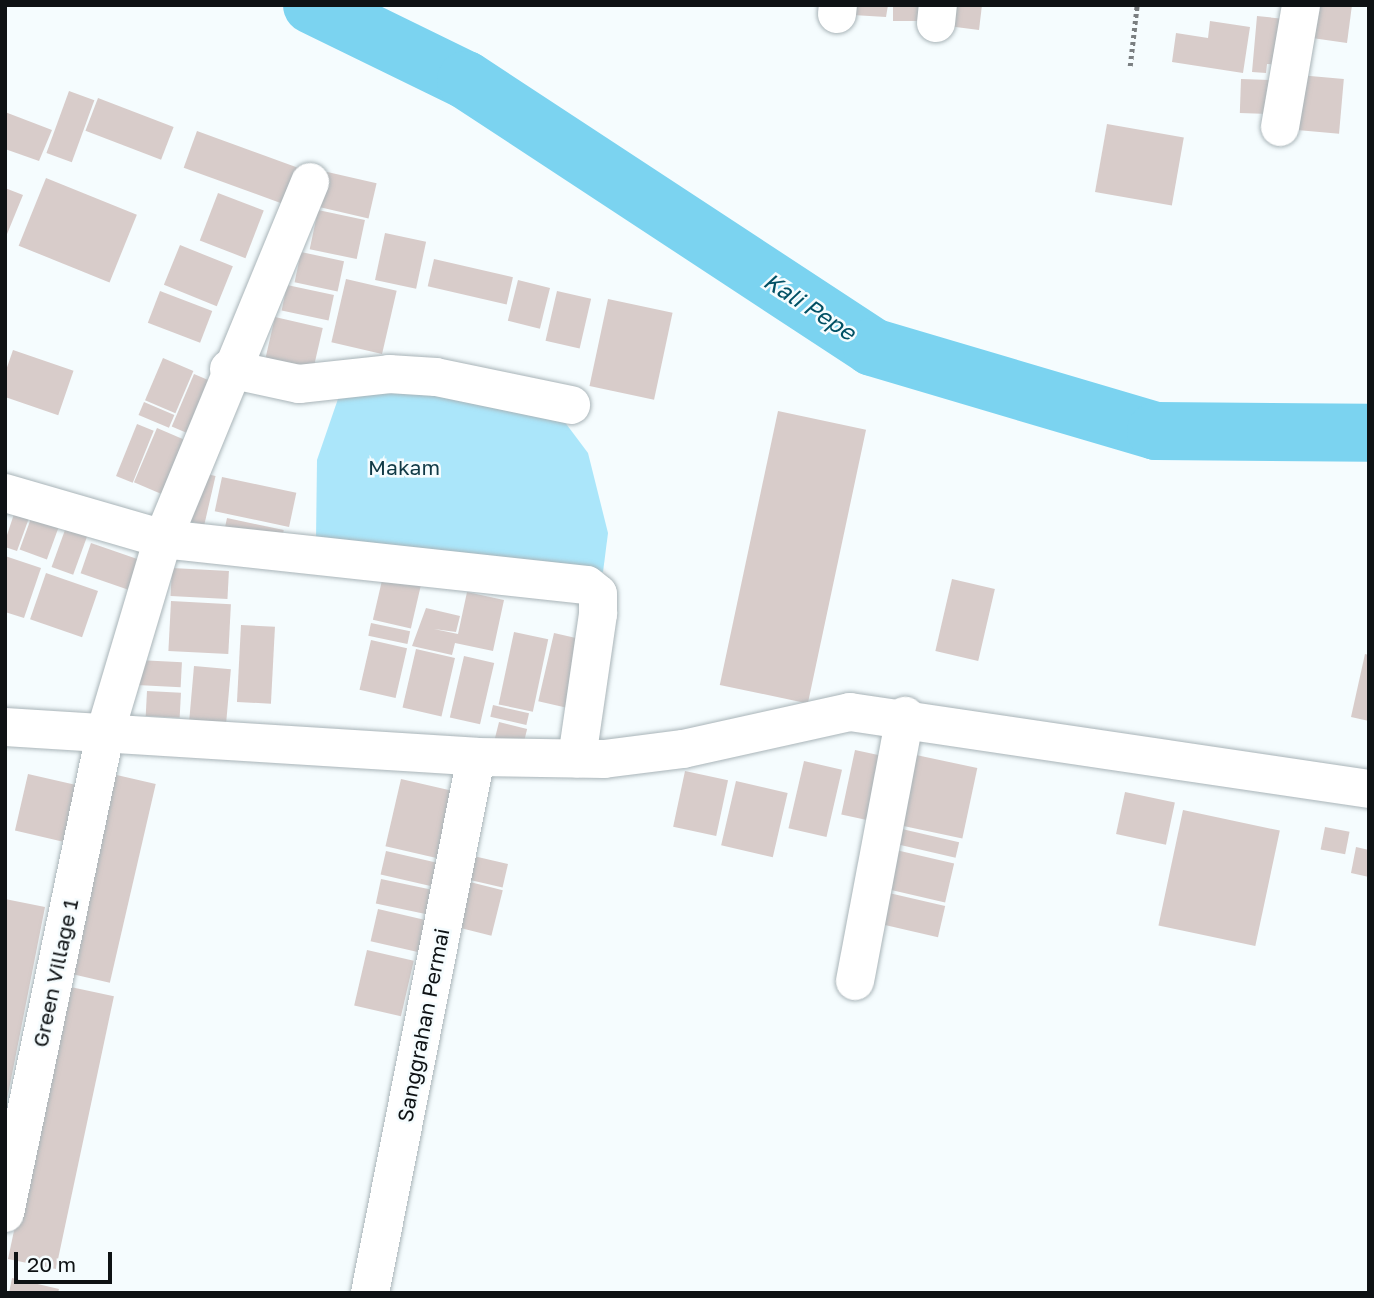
<!DOCTYPE html>
<style>
body{margin:0}
#map{position:relative;width:1374px;height:1298px;overflow:hidden;background:#f5fcfe;font-family:"Golos Text",sans-serif}
div>[style]{position:absolute}
[style*='--x']{left:calc(var(--x)*1px);top:calc(var(--y)*1px);width:calc(var(--w)*1px);rotate:calc(var(--a)*1deg)}
.green>*{inset:0;background:#abe6fa}
.river>*{height:58px;margin:-29px;padding:0 29px;transform-origin:29px;border-radius:29px;background:#7bd3f0}
.building>*{inset:0;background:#d8ccca;transform-origin:0 0}
.path>*{height:4.5px;margin-top:-2.25px;transform-origin:0;background:repeating-linear-gradient(90deg,#7a7f81 0 3.5px,transparent 0 7px)}
.roads{filter:drop-shadow(0 0 2px #a9b4b8) drop-shadow(0 0 2px #a9b4b8)}
.minor>*{height:38px;margin:-19px;padding:0 19px;transform-origin:19px;border-radius:19px;background:#fff}
span{translate:-50% -50%;white-space:nowrap;text-align:center;line-height:1.15;-webkit-text-stroke:5px #f5fcfe;paint-order:stroke}
.park-label{font-size:21px;color:#113a46}
.street-label{font-size:21px;color:#0e1214}
.water-label{font-size:23px;color:#005064;font-style:italic}
.frame{position:absolute;inset:0;border:7px solid #0e1214;pointer-events:none}
.scale{position:absolute;left:14px;top:1252px;width:98px;height:32px;box-sizing:border-box;border:4px solid #0e1214;border-top:0;padding-left:9px;font-size:21px;line-height:24px;white-space:nowrap;color:#0e1214;-webkit-text-stroke:5px #f5fcfe;paint-order:stroke}
</style>
<div id="map">
<div class="green">
<i style="clip-path:polygon(383px 383px,558px 413px,588px 453px,608px 533px,603px 572px,316px 540px,317px 460px,340px 393px)"></i>
</div>
<div class="river">
<i style="--x:312;--y:5;--w:171;--a:26"></i>
<i style="--x:466;--y:80;--w:486;--a:33.3"></i>
<i style="--x:872;--y:347;--w:296;--a:16.5"></i>
<i style="--x:1156;--y:431;--w:213;--a:0.5"></i>
</div>
<div class="building">
<i style="clip-path:polygon(854px 5px,888px 5px,886px 17px,853px 15px)"></i>
<i style="left:893px;top:5px;width:27px;height:16px"></i>
<i style="clip-path:polygon(951px 5px,982px 5px,979px 30px,948px 26px)"></i>
<i style="clip-path:polygon(1317px 5px,1352px 5px,1347px 43px,1312px 38px)"></i>
<i style="clip-path:polygon(1257px 16px,1285px 19px,1281px 65px,1267px 64px,1266px 73px,1252px 72px)"></i>
<i style="clip-path:polygon(1210px 21px,1250px 27px,1243px 73px,1172px 62px,1176px 33px,1208px 38px)"></i>
<i style="left:1299px;top:75px;width:45px;height:55px;rotate:5deg"></i>
<i style="left:1241px;top:79px;width:29px;height:34px;rotate:2deg"></i>
<i style="left:69px;top:91px;width:27px;height:66px;rotate:20deg"></i>
<i style="left:98px;top:98px;width:81px;height:35px;rotate:21deg"></i>
<i style="clip-path:polygon(5px 112px,52px 130px,39px 161px,5px 149px)"></i>
<i style="left:1107px;top:124px;width:78px;height:69px;rotate:10deg"></i>
<i style="left:197px;top:131px;width:114px;height:39px;rotate:20deg"></i>
<i style="left:323px;top:171px;width:55px;height:36px;rotate:13deg"></i>
<i style="left:46px;top:178px;width:98px;height:73px;rotate:22deg"></i>
<i style="clip-path:polygon(5px 188px,23px 195px,5px 239px)"></i>
<i style="left:218px;top:193px;width:49px;height:51px;rotate:21deg"></i>
<i style="left:318px;top:210px;width:48px;height:40px;rotate:12deg"></i>
<i style="left:385px;top:233px;width:42px;height:48px;rotate:12deg"></i>
<i style="left:180px;top:245px;width:57px;height:43px;rotate:22deg"></i>
<i style="left:301px;top:252px;width:44px;height:31px;rotate:12deg"></i>
<i style="left:434px;top:259px;width:81px;height:28px;rotate:13deg"></i>
<i style="left:346px;top:279px;width:52px;height:65px;rotate:13deg"></i>
<i style="left:518px;top:280px;width:33px;height:42px;rotate:14deg"></i>
<i style="left:287px;top:285px;width:48px;height:26px;rotate:12deg"></i>
<i style="left:160px;top:291px;width:56px;height:34px;rotate:21deg"></i>
<i style="left:557px;top:291px;width:35px;height:51px;rotate:13deg"></i>
<i style="left:608px;top:299px;width:66px;height:89px;rotate:12deg"></i>
<i style="left:275px;top:317px;width:49px;height:44px;rotate:13deg"></i>
<i style="left:13px;top:350px;width:64px;height:47px;rotate:19deg"></i>
<i style="left:163px;top:358px;width:33px;height:46px;rotate:23deg"></i>
<i style="left:194px;top:374px;width:21px;height:57px;rotate:23deg"></i>
<i style="left:144px;top:402px;width:33px;height:14px;rotate:23deg"></i>
<i style="left:778px;top:411px;width:90px;height:280px;rotate:12deg"></i>
<i style="left:137px;top:424px;width:18px;height:56px;rotate:22deg"></i>
<i style="left:157px;top:428px;width:33px;height:59px;rotate:23deg"></i>
<i style="left:198px;top:472px;width:18px;height:50px;rotate:13deg"></i>
<i style="left:222px;top:477px;width:76px;height:35px;rotate:12deg"></i>
<i style="clip-path:polygon(18px 502px,33px 507px,17px 551px,5px 547px,5px 541px)"></i>
<i style="left:34px;top:510px;width:29px;height:42px;rotate:20deg"></i>
<i style="left:227px;top:518px;width:58px;height:9px;rotate:12deg"></i>
<i style="left:69px;top:519px;width:23px;height:51px;rotate:20deg"></i>
<i style="left:91px;top:543px;width:52px;height:32px;rotate:19deg"></i>
<i style="clip-path:polygon(5px 556px,41px 568px,24px 618px,5px 612px)"></i>
<i style="left:172px;top:568px;width:57px;height:28px;rotate:3deg"></i>
<i style="left:46px;top:573px;width:55px;height:49px;rotate:19deg"></i>
<i style="left:383px;top:576px;width:39px;height:45px;rotate:13deg"></i>
<i style="left:952px;top:579px;width:44px;height:74px;rotate:13deg"></i>
<i style="clip-path:polygon(467px 592px,504px 600px,493px 651px,455px 643px,452px 655px,412px 646px,426px 608px,460px 616px,456px 632px,434px 629px,458px 634px)"></i>
<i style="left:171px;top:601px;width:60px;height:50px;rotate:3deg"></i>
<i style="left:371px;top:623px;width:40px;height:13px;rotate:12deg"></i>
<i style="left:241px;top:625px;width:34px;height:77px;rotate:3deg"></i>
<i style="left:514px;top:632px;width:35px;height:74px;rotate:12deg"></i>
<i style="left:554px;top:633px;width:36px;height:70px;rotate:13deg"></i>
<i style="left:371px;top:640px;width:37px;height:51px;rotate:13deg"></i>
<i style="left:416px;top:649px;width:40px;height:60px;rotate:13deg"></i>
<i style="clip-path:polygon(1365px 654px,1369px 655px,1369px 721px,1351px 717px)"></i>
<i style="left:464px;top:656px;width:31px;height:63px;rotate:13deg"></i>
<i style="left:138px;top:660px;width:44px;height:25px;rotate:3deg"></i>
<i style="left:194px;top:666px;width:37px;height:56px;rotate:5deg"></i>
<i style="left:147px;top:691px;width:34px;height:25px;rotate:3deg"></i>
<i style="left:493px;top:705px;width:37px;height:12px;rotate:13deg"></i>
<i style="left:499px;top:722px;width:29px;height:19px;rotate:14deg"></i>
<i style="left:855px;top:750px;width:38px;height:66px;rotate:12deg"></i>
<i style="left:902px;top:752px;width:77px;height:72px;rotate:12deg"></i>
<i style="left:804px;top:761px;width:39px;height:69px;rotate:13deg"></i>
<i style="left:685px;top:771px;width:44px;height:57px;rotate:12deg"></i>
<i style="left:108px;top:773px;width:49px;height:204px;rotate:13deg"></i>
<i style="left:28px;top:774px;width:55px;height:58px;rotate:13deg"></i>
<i style="left:401px;top:779px;width:59px;height:69px;rotate:13deg"></i>
<i style="left:736px;top:781px;width:53px;height:66px;rotate:13deg"></i>
<i style="left:1125px;top:792px;width:51px;height:43px;rotate:12deg"></i>
<i style="left:1183px;top:810px;width:99px;height:118px;rotate:12deg"></i>
<i style="left:889px;top:826px;width:72px;height:16px;rotate:13deg"></i>
<i style="left:1325px;top:827px;width:25px;height:23px;rotate:11deg"></i>
<i style="left:883px;top:847px;width:73px;height:40px;rotate:13deg"></i>
<i style="clip-path:polygon(1356px 847px,1369px 850px,1369px 877px,1351px 873px)"></i>
<i style="left:386px;top:851px;width:59px;height:24px;rotate:13deg"></i>
<i style="left:469px;top:855px;width:40px;height:24px;rotate:13deg"></i>
<i style="left:381px;top:879px;width:58px;height:25px;rotate:12deg"></i>
<i style="left:462px;top:880px;width:42px;height:47px;rotate:14deg"></i>
<i style="left:876px;top:890px;width:71px;height:32px;rotate:13deg"></i>
<i style="clip-path:polygon(5px 899px,45px 907px,6px 1105px,5px 1104px)"></i>
<i style="left:378px;top:909px;width:54px;height:33px;rotate:13deg"></i>
<i style="left:367px;top:950px;width:48px;height:57px;rotate:13deg"></i>
<i style="left:66px;top:986px;width:49px;height:279px;rotate:12deg"></i>
<i style="clip-path:polygon(12px 1278px,59px 1289px,58px 1293px,9px 1293px)"></i>
</div>
<div class="path">
<i style="--x:1130;--y:66;--w:61;--a:-83.5"></i>
</div>
<div class="roads">
<div class="minor">
<i style="--x:837;--y:14;--w:9;--a:-84"></i>
<i style="--x:936;--y:23;--w:18;--a:-84"></i>
<i style="--x:1280;--y:127;--w:124;--a:-80.2"></i>
<i style="--x:229;--y:369;--w:72;--a:12.1"></i>
<i style="--x:299;--y:384;--w:91;--a:-6.3"></i>
<i style="--x:389;--y:374;--w:47;--a:3.7"></i>
<i style="--x:436;--y:377;--w:138;--a:11.7"></i>
<i style="--x:5;--y:493;--w:165;--a:16.2"></i>
<i style="--x:163;--y:539;--w:426;--a:6.2"></i>
<i style="--x:587;--y:585;--w:14;--a:39"></i>
<i style="--x:598;--y:594;--w:20;--a:90"></i>
<i style="--x:598;--y:614;--w:146;--a:98.3"></i>
<i style="--x:5;--y:727;--w:472;--a:3.6"></i>
<i style="--x:476;--y:757;--w:128;--a:0.9"></i>
<i style="--x:604;--y:759;--w:80;--a:-7.2"></i>
<i style="--x:683;--y:749;--w:171;--a:-12.5"></i>
<i style="--x:850;--y:712;--w:525;--a:8.44"></i>
<i style="--x:855;--y:981;--w:270;--a:-79.3"></i>
<i style="--x:5;--y:1213;--w:490;--a:-78.2"></i>
<i style="--x:105;--y:733;--w:202;--a:-73.4"></i>
<i style="--x:163;--y:539;--w:386;--a:-67.6"></i>
<i style="--x:370;--y:1293;--w:546;--a:-78.81"></i>
</div>
</div>
<div class="park-label">
<span style="left:404px;top:467px">Makam</span>
</div>
<div class="street-label">
<span style="left:55px;top:973px;rotate:-78deg">Green Village 1</span>
<span style="left:423px;top:1025px;rotate:-79deg">Sanggrahan Permai</span>
</div>
<div class="water-label">
<span style="left:810px;top:306px;rotate:33deg">Kali Pepe</span>
</div>
<div class="frame"></div>
<div class="scale">20 m</div>
</div>
